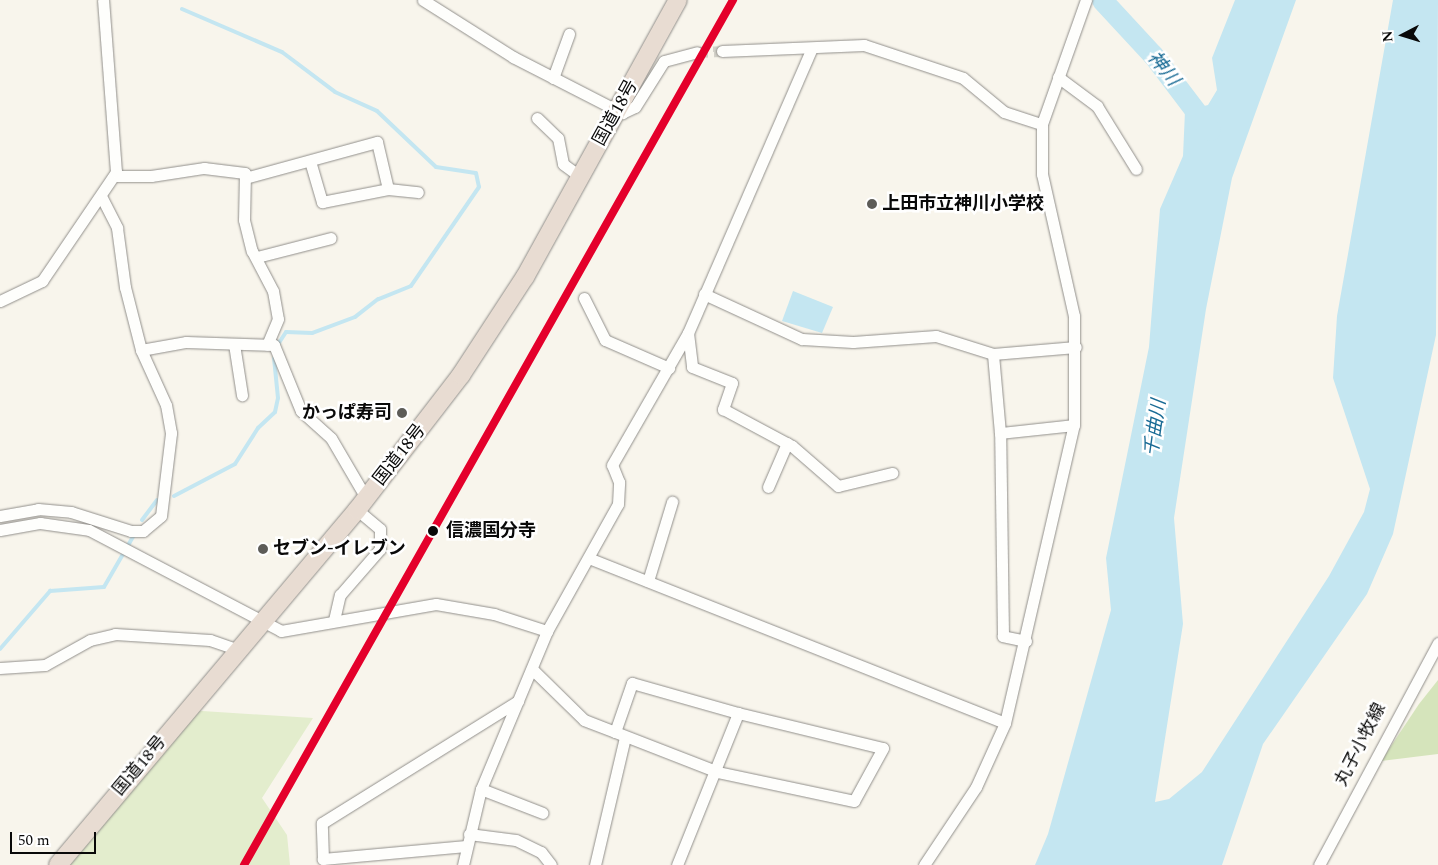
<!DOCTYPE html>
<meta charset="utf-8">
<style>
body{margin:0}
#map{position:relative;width:1438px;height:865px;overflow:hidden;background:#f8f5ec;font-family:Spectral,"Noto Sans JP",serif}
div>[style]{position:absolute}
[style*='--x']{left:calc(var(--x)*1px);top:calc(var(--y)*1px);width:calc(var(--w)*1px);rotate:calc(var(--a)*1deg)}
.green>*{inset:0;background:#e3edcd}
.forest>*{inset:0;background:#d5e4bb}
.water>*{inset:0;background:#c4e6f1}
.stream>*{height:4px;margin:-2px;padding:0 2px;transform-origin:2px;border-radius:2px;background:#c4e6f1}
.river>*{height:21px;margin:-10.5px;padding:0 10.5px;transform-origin:10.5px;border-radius:10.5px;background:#c4e6f1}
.minor-tunnel>*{height:11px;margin-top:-5.5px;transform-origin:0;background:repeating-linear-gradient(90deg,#d4d2ca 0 11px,transparent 0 16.5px)}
.roads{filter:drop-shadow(0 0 1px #918f8b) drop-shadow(0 0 1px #918f8b)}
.minor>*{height:11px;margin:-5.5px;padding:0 5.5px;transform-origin:5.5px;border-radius:5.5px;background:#fefefc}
.highway>*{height:18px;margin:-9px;padding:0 9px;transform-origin:9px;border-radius:9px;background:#e8dcd2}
.rail-1>*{height:8px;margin:-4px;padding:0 4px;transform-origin:4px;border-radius:4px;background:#e4002b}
.dots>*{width:14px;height:14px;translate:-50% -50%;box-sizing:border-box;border:2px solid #fff;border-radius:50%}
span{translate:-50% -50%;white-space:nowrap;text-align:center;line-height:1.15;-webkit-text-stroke:5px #fff;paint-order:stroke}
.street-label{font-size:18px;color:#090909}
.poi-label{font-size:18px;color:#090909;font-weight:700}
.left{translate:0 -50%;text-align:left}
.right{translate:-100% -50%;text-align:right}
.stop-label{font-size:18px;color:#090909;font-weight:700}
.water-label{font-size:19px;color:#196b95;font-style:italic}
.north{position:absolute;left:1378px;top:10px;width:50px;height:50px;-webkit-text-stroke:4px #fff;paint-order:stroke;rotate:265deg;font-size:14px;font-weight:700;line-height:20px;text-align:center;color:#090909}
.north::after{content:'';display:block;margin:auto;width:18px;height:22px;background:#090909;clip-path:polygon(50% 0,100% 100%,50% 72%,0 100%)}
.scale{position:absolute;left:10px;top:832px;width:86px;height:22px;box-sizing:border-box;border:2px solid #090909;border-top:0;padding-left:6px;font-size:15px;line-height:18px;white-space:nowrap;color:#090909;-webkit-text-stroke:4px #fff;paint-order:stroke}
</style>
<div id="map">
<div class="green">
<i style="clip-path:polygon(187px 710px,313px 718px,262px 798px,287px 835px,290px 865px,57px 865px)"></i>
</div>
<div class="forest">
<i style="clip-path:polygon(1438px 680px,1438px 754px,1381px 761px,1419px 704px)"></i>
</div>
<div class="water">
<i style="clip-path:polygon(1235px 0,1296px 0,1232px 178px,1206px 309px,1174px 518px,1183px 624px,1155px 802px,1169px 799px,1202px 772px,1329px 576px,1364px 512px,1370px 489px,1333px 378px,1337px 316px,1393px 0,1438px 0,1436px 335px,1393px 534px,1367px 594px,1263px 744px,1222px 865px,1035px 865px,1048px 834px,1111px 610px,1106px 558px,1149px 347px,1160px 209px,1183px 156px,1185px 111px,1208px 105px,1217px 90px,1212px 58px)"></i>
<i style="clip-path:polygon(793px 291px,833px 307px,822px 333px,782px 321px)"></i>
</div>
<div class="stream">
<i style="--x:182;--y:9;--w:109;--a:23.3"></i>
<i style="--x:282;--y:52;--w:66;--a:37"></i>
<i style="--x:335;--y:92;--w:46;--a:24.3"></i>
<i style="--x:377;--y:111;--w:81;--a:43.5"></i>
<i style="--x:436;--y:167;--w:40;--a:8.5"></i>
<i style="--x:476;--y:173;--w:14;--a:78"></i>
<i style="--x:479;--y:187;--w:120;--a:124.5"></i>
<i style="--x:411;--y:286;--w:35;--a:158"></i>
<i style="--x:378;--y:299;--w:29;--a:142"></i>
<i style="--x:355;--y:317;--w:46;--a:159.6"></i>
<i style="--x:312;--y:333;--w:26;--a:-178"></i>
<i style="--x:286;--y:332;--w:17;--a:123"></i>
<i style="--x:174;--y:496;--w:69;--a:-27.7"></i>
<i style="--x:235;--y:464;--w:43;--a:-57.4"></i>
<i style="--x:258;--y:428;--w:23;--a:-43"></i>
<i style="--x:275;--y:412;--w:14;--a:-78"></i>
<i style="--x:278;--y:398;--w:40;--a:-95.7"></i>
<i style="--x:142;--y:520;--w:25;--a:-53"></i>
<i style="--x:0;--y:649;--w:77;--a:-49.2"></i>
<i style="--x:50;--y:591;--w:54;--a:-4.2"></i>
<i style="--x:104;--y:587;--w:60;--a:-60"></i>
</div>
<div class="river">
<i style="--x:1102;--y:0;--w:75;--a:47.2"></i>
<i style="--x:1153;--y:55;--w:94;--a:52.8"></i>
</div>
<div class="minor-tunnel">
<i style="--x:697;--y:52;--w:25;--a:-2"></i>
</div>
<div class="roads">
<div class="minor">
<i style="--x:423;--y:0;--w:107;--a:32.3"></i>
<i style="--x:513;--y:57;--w:123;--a:27.2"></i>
<i style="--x:622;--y:113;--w:14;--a:-25"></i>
<i style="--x:635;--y:107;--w:54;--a:-57.8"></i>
<i style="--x:664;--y:61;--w:34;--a:-15"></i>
<i style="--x:722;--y:51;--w:142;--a:-2.4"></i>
<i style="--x:864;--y:45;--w:104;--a:18.4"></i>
<i style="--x:963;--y:78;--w:53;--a:39.7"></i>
<i style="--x:1004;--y:112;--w:40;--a:18"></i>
<i style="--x:1058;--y:77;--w:49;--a:36.6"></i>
<i style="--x:1097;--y:106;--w:74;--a:58.2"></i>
<i style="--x:553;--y:78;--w:47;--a:-70"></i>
<i style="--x:537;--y:118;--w:29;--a:44"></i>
<i style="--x:558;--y:138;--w:26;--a:79"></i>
<i style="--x:563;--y:164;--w:22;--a:36"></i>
<i style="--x:310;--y:161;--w:43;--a:73.7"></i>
<i style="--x:322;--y:202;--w:67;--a:-11.1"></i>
<i style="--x:388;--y:189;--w:30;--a:6"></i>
<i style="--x:114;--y:176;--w:37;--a:0"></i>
<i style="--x:151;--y:176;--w:54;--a:-8.6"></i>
<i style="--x:204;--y:168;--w:41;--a:7"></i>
<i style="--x:245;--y:173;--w:47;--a:91.2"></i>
<i style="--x:244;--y:220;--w:32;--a:76"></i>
<i style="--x:252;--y:251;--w:45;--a:62.3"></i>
<i style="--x:273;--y:291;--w:28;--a:80"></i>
<i style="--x:278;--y:319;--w:28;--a:113"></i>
<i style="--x:245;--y:178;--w:137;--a:-15.3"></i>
<i style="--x:377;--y:142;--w:48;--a:76.8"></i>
<i style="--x:101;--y:196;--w:36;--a:63"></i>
<i style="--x:117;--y:228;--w:60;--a:82.3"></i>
<i style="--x:125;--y:287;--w:65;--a:75.7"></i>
<i style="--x:141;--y:350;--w:46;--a:-10.1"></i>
<i style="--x:186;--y:342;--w:88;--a:2"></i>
<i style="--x:274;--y:345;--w:71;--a:67.8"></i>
<i style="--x:301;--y:411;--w:40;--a:42"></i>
<i style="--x:331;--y:438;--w:69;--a:59.7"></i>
<i style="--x:257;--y:257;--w:76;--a:-14.4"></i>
<i style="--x:704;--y:294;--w:108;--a:24.7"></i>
<i style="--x:802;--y:339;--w:51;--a:3.4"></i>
<i style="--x:853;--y:342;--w:83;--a:-4.1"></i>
<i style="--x:936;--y:336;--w:60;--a:17.5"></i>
<i style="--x:584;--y:298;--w:47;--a:63.4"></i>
<i style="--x:605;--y:340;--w:70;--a:23.6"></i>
<i style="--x:0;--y:301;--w:47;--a:-25.5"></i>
<i style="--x:42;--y:281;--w:132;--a:-55.8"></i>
<i style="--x:116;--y:172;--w:172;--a:-94.3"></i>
<i style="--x:688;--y:333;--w:34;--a:83"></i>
<i style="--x:692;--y:367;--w:43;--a:21.8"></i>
<i style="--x:732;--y:383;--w:28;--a:109"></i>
<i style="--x:723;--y:409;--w:78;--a:28.2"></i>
<i style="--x:792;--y:446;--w:61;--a:41"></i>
<i style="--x:838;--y:486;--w:56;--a:-13.5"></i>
<i style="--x:234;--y:344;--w:52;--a:81.1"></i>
<i style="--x:1000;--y:433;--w:79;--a:-95.1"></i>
<i style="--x:993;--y:354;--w:83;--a:-4.8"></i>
<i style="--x:768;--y:487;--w:48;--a:-66.6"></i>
<i style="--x:0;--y:516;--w:39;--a:-10"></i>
<i style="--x:38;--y:509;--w:33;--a:5"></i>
<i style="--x:71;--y:512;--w:63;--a:17.6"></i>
<i style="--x:131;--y:531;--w:12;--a:0"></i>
<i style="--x:143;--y:531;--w:23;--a:-40"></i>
<i style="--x:161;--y:516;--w:84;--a:-83.1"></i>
<i style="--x:171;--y:433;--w:28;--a:-100"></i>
<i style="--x:166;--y:405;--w:60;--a:-114.4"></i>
<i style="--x:0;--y:530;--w:41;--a:-9.9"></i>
<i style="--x:40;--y:523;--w:49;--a:8.1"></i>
<i style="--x:89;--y:530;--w:217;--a:27.7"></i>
<i style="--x:281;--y:631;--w:157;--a:-9.9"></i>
<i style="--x:436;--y:604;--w:59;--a:9.8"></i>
<i style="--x:494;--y:614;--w:56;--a:17.8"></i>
<i style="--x:591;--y:559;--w:445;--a:21.6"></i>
<i style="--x:648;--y:581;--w:83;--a:-73.1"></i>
<i style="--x:334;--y:620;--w:26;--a:-77"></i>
<i style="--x:340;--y:595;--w:61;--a:-49"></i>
<i style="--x:380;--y:549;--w:20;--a:-90"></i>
<i style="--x:380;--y:529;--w:30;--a:-140"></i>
<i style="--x:1026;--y:641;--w:24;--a:-168"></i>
<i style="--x:1003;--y:636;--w:203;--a:-90.8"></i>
<i style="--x:1000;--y:433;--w:74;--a:-6.2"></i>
<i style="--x:0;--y:668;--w:45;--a:-3.8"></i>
<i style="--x:45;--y:665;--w:51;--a:-29.1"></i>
<i style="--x:90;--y:640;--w:26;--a:-13"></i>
<i style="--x:115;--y:634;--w:95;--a:3.6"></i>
<i style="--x:210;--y:640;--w:31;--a:19"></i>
<i style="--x:533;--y:670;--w:71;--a:44.4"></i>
<i style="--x:584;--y:720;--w:33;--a:21"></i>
<i style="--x:632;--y:683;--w:110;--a:15.8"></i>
<i style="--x:738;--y:713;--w:149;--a:13.6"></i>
<i style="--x:883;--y:748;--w:60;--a:118.7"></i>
<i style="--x:854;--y:801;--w:139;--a:-168"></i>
<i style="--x:718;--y:772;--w:110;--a:-158.8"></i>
<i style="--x:615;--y:732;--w:52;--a:-70.9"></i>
<i style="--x:481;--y:789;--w:66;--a:21.2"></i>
<i style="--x:469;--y:834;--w:47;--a:7.3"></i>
<i style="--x:516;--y:840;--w:28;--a:26"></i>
<i style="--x:541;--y:852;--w:16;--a:52"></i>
<i style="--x:466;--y:846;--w:144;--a:174.8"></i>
<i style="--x:323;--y:859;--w:36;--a:-92"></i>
<i style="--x:322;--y:823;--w:231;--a:-31.9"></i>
<i style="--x:463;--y:865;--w:78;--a:-76.7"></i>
<i style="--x:481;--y:789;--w:171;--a:-67.3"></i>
<i style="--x:547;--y:631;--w:145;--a:-60.8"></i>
<i style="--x:618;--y:504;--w:22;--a:-87"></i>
<i style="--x:619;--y:482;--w:18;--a:-112"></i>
<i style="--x:612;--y:465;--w:152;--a:-60.1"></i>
<i style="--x:688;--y:333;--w:309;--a:-66.5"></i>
<i style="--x:595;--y:865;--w:131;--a:-76.8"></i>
<i style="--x:677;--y:865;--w:164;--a:-68.1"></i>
<i style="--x:924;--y:865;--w:94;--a:-56.3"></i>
<i style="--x:976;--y:787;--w:70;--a:-65.6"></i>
<i style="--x:1005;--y:723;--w:306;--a:-77"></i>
<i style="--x:1074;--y:425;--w:109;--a:-90"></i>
<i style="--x:1074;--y:316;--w:146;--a:-102.7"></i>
<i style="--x:1042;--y:174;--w:50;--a:-90"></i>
<i style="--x:1042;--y:124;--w:132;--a:-70.5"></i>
<i style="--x:1319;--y:865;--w:252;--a:-61.8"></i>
</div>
<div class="highway">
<i style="--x:58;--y:865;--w:464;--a:-49.9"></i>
<i style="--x:357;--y:510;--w:170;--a:-52.4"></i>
<i style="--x:461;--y:375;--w:117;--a:-56.9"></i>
<i style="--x:525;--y:277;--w:316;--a:-61.1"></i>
</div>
</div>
<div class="rail-1">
<i style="--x:244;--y:865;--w:994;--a:-60.52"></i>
</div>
<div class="dots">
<i style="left:872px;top:204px;background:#5d5c58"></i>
<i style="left:402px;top:413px;background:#5d5c58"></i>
<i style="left:433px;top:531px;background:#090909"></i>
<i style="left:263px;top:549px;background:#5d5c58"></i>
</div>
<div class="street-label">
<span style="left:616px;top:113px;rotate:-61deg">国道18号</span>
<span style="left:400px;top:455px;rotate:-52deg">国道18号</span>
<span style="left:1361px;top:745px;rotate:-63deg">丸子小牧線</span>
<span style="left:140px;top:766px;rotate:-50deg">国道18号</span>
</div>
<div class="poi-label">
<span class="left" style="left:882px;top:204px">上田市立神川小学校</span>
<span class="right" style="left:392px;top:413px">かっぱ寿司</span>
<span class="left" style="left:273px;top:549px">セブン-イレブン</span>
</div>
<div class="stop-label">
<span class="left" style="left:446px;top:531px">信濃国分寺</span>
</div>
<div class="water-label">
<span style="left:1163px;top:69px;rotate:51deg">神川</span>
<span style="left:1156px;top:428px;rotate:-82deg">千曲川</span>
</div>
<div class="north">N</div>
<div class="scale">50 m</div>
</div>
